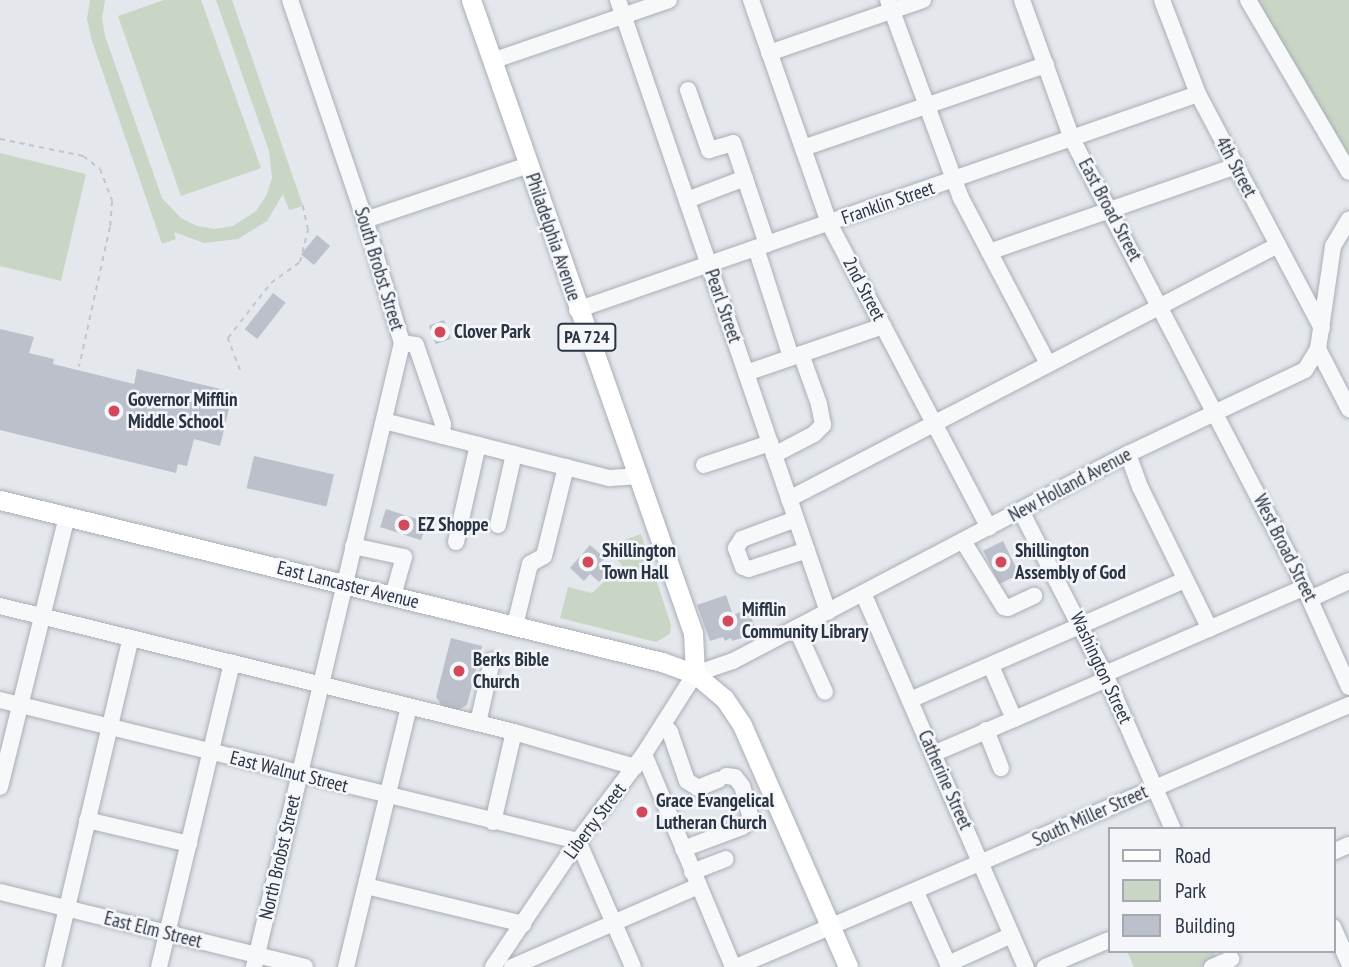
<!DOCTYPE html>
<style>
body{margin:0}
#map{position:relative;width:1349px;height:967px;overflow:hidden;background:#e4e7ec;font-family:"PT Sans Narrow",sans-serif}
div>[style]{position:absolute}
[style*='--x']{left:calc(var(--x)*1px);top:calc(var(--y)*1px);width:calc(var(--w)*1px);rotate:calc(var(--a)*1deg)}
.green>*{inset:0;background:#c9d6c5}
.building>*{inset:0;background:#bbc0ca;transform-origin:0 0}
.path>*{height:2px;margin-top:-1px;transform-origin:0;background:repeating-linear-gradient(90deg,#c2c5cb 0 5px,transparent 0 10px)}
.roads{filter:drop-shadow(0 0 2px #a9aeb7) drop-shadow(0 0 2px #a9aeb7)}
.minor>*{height:16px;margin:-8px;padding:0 8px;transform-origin:8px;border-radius:8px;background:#f7f8fa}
.major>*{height:19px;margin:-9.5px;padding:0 9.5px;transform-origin:9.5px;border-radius:9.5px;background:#fff}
.dots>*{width:19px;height:19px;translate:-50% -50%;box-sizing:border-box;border:4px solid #f4f6f9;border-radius:50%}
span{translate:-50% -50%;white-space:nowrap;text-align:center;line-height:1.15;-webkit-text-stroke:5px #f4f6f9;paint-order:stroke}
.shield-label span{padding:2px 5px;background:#f4f6f9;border:2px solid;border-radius:5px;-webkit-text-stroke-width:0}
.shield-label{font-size:18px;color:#2b3445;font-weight:700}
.street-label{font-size:19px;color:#2b3445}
.poi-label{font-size:19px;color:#2b3445;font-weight:700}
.left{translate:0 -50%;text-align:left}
.legend{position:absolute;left:1108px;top:827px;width:228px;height:126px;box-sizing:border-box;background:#f4f6f9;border:2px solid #a4a8b1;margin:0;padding:9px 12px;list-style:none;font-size:21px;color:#2b3445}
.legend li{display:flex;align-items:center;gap:14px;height:35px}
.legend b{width:35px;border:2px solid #a4a8b1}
</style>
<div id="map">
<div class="green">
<i style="clip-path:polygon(90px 0,105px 0,102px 18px,105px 36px,162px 198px,181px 218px,197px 226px,215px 229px,233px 226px,256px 211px,266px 196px,272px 178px,269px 151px,216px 0,232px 0,303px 206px,289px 210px,283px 194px,267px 221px,238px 239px,204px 243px,174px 232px,176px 239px,162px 244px,92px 41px,87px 19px)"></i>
<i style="clip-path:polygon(164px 0,201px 0,261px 168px,181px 196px,118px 16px)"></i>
<i style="clip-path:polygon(1254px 0,1349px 0,1349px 159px)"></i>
<i style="clip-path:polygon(0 153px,86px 174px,61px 281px,0 266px)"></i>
<i style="clip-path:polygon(641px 534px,671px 625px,670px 634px,656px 642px,560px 618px,568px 587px,592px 593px,622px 565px,605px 547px)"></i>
<i style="clip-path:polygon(1127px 951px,1213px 951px,1217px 960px,1200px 967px,1134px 967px)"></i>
</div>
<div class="building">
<i style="left:317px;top:235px;width:17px;height:25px;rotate:40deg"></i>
<i style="left:273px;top:293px;width:16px;height:46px;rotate:38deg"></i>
<i style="left:444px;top:320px;width:20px;height:16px;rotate:70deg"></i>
<i style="clip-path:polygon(0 329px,34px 337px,29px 353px,54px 359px,53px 364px,134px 384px,137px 369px,233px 392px,220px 446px,194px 439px,187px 466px,178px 464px,176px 473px,0 430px)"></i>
<i style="left:254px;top:456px;width:82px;height:33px;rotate:13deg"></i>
<i style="left:386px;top:509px;width:43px;height:19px;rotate:18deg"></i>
<i style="left:1003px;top:541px;width:37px;height:22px;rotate:64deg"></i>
<i style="clip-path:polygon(590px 545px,605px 558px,598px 565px,607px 573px,599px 582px,590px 574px,584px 581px,570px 568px)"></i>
<i style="clip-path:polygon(726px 595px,733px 615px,748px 609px,755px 627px,743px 631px,745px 637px,732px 641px,731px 638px,725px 641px,723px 637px,710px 641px,697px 605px)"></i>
<i style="clip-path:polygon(451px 638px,482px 646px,467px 705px,458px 710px,443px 707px,436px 697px)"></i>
</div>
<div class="path">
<i style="--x:0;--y:139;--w:85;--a:11.6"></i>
<i style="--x:83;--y:156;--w:21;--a:37"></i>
<i style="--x:100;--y:169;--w:34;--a:69"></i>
<i style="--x:112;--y:201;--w:26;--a:94"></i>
<i style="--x:110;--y:227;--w:143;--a:102.5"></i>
<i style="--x:240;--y:370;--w:34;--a:-111"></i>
<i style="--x:228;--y:338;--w:70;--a:-52"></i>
<i style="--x:271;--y:283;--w:36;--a:-36"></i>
<i style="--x:300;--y:262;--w:33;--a:-76"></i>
<i style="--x:308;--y:230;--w:25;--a:-102"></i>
</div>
<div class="roads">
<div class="minor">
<i style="--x:618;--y:0;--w:647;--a:71.06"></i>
<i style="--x:751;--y:0;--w:236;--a:70.7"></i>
<i style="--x:829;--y:223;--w:344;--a:62.3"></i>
<i style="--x:888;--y:0;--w:211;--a:69.8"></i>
<i style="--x:961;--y:198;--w:187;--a:62.3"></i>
<i style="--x:1022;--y:0;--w:148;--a:70.2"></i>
<i style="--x:1072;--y:139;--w:485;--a:62.5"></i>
<i style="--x:1296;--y:569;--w:129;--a:65.8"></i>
<i style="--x:1162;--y:0;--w:101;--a:69"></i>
<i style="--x:1198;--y:94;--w:265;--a:62.1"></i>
<i style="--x:1248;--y:0;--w:199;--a:59.6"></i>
<i style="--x:769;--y:53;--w:163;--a:-19"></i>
<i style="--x:492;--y:61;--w:187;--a:-19"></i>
<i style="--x:688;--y:90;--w:64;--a:70.7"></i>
<i style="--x:709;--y:150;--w:25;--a:-16"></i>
<i style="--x:733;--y:143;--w:107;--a:71.4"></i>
<i style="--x:803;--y:148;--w:257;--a:-18.9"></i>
<i style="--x:687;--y:200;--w:62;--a:-20.8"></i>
<i style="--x:365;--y:220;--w:172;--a:-18.6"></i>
<i style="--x:756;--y:248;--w:114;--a:72.2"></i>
<i style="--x:989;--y:252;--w:262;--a:-19.2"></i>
<i style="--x:577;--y:310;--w:657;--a:-19.18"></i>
<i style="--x:402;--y:343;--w:14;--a:8"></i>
<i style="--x:416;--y:345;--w:83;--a:71.1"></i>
<i style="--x:443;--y:424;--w:12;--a:95"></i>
<i style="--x:1318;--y:349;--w:68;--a:62.7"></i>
<i style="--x:746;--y:373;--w:145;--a:-18.9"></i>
<i style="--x:384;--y:421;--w:233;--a:14.2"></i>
<i style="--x:610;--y:478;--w:26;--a:-4"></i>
<i style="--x:1128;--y:454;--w:35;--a:70"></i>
<i style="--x:1140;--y:487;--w:158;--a:63.8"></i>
<i style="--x:774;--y:455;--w:45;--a:-27.7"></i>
<i style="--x:814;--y:434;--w:13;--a:-45"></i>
<i style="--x:823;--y:425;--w:21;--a:-101"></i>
<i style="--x:819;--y:404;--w:53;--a:-109.8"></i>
<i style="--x:704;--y:465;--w:70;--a:-18.4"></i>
<i style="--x:789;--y:499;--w:551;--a:-27.45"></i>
<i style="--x:1021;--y:511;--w:189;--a:62.9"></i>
<i style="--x:1107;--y:679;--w:164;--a:66.3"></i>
<i style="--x:796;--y:519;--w:58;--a:159.7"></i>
<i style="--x:742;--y:539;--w:11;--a:124"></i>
<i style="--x:736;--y:548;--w:20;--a:70"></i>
<i style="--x:743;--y:567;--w:6;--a:18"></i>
<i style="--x:749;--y:569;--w:61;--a:-18.1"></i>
<i style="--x:498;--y:525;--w:73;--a:-77.3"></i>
<i style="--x:963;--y:541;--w:78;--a:58.2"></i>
<i style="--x:1004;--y:607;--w:4;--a:14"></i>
<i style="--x:1008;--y:608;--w:29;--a:-25"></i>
<i style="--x:456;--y:542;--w:100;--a:-77.3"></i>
<i style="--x:353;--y:546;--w:52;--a:12.2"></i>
<i style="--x:404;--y:557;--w:41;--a:105.8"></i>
<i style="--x:863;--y:593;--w:408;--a:66.5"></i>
<i style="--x:1310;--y:599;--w:43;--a:-24.8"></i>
<i style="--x:0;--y:606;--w:529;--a:13.77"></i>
<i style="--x:514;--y:732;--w:126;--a:16.1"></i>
<i style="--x:515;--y:625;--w:63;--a:-76.2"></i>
<i style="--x:530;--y:564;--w:16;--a:-30"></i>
<i style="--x:544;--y:556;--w:92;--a:-76.1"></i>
<i style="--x:796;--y:628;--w:70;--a:65.6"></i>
<i style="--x:991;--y:666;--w:58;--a:66.5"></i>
<i style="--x:1105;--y:674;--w:218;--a:-23.5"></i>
<i style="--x:0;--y:700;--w:595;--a:13.71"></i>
<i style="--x:578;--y:841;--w:137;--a:66.4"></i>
<i style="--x:910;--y:700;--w:300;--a:-23.6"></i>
<i style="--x:478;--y:723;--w:64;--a:-77.3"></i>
<i style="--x:663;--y:724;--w:11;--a:49"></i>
<i style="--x:670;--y:732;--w:52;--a:70.9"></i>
<i style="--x:687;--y:781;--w:13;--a:32"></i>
<i style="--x:698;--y:788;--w:22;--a:-22"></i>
<i style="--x:986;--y:730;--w:41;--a:68.5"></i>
<i style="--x:644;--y:754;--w:231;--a:67.3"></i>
<i style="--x:933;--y:754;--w:189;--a:-23.3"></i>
<i style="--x:0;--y:787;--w:279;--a:-76.1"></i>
<i style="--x:87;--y:820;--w:105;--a:13.2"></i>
<i style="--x:493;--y:822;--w:92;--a:-76.9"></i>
<i style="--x:683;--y:849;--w:63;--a:-20.4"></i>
<i style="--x:742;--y:827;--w:12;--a:-42"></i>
<i style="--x:751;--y:819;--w:34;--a:-105"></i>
<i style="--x:742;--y:786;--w:11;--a:-128"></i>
<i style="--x:735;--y:777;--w:9;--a:-174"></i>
<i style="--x:1333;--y:852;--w:17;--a:-24"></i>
<i style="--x:692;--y:872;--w:36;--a:-21"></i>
<i style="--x:366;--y:886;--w:162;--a:13.6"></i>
<i style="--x:0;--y:892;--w:314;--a:13.8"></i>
<i style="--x:916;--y:892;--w:79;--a:66"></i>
<i style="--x:948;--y:964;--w:70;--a:-24.4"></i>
<i style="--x:1333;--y:927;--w:39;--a:66"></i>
<i style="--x:53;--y:967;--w:338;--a:-76.7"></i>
<i style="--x:159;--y:967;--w:313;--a:-76.5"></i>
<i style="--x:254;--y:967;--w:641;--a:-76.66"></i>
<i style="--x:402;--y:343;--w:128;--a:-106.7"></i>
<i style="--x:365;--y:220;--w:232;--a:-108.8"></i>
<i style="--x:346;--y:967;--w:268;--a:-76.4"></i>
<i style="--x:493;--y:967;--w:152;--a:-56"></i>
<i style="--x:578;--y:841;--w:109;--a:-52.8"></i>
<i style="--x:644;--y:754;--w:95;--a:-57.5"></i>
<i style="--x:695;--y:674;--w:40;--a:-18.9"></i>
<i style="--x:733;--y:661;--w:446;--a:-27.7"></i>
<i style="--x:1128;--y:454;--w:196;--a:-25.4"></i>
<i style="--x:1305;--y:370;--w:25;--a:-58"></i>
<i style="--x:1318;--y:349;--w:104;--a:-81.7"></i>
<i style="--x:1333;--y:246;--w:31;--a:-59"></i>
<i style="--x:512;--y:967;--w:203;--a:-23.5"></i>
<i style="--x:736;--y:967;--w:667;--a:-23.14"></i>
<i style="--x:1045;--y:967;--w:69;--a:-22.9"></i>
<i style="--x:1212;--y:967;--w:21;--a:-23"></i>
</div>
<div class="major">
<i style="--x:471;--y:0;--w:671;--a:70.67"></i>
<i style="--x:693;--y:633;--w:41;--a:87.2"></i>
<i style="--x:0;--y:500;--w:682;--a:13.75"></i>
<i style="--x:662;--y:662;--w:35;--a:20"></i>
<i style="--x:695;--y:674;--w:38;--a:40"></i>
<i style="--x:724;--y:698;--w:32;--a:56"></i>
<i style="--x:742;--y:725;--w:264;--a:66.3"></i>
</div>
</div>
<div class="dots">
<i style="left:440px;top:332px;background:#d1495b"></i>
<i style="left:114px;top:411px;background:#d1495b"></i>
<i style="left:404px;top:525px;background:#d1495b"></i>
<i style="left:588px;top:562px;background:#d1495b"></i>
<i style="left:1001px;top:562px;background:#d1495b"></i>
<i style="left:728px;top:621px;background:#d1495b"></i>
<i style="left:459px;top:671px;background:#d1495b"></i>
<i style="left:642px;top:812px;background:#d1495b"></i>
</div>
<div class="shield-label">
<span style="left:587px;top:337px">PA 724</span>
</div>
<div class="street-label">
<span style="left:1236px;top:167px;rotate:62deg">4th Street</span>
<span style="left:888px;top:203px;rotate:-19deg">Franklin Street</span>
<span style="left:1110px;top:210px;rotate:62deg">East Broad Street</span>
<span style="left:553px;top:237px;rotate:71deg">Philadelphia Avenue</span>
<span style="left:379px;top:269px;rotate:73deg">South Brobst Street</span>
<span style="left:864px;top:289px;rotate:62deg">2nd Street</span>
<span style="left:723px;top:306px;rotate:71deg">Pearl Street</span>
<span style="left:1070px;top:485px;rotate:-28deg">New Holland Avenue</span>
<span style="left:1285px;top:548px;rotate:63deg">West Broad Street</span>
<span style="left:348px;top:585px;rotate:14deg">East Lancaster Avenue</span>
<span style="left:1101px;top:668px;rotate:65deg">Washington Street</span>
<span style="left:289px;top:772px;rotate:14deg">East Walnut Street</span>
<span style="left:945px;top:780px;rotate:66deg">Catherine Street</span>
<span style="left:1090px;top:816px;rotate:-24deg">South Miller Street</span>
<span style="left:595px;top:821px;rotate:-53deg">Liberty Street</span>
<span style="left:280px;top:857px;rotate:-77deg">North Brobst Street</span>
<span style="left:153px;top:930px;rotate:14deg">East Elm Street</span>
</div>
<div class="poi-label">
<span class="left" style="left:454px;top:332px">Clover Park</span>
<span class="left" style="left:128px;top:411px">Governor Mifflin<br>Middle School</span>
<span class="left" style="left:418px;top:525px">EZ Shoppe</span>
<span class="left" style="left:602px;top:562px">Shillington<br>Town Hall</span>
<span class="left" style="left:1015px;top:562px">Shillington<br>Assembly of God</span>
<span class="left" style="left:742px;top:621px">Mifflin<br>Community Library</span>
<span class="left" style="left:473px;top:671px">Berks Bible<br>Church</span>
<span class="left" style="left:656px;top:812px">Grace Evangelical<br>Lutheran Church</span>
</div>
<ul class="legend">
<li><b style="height:9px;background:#fff"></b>Road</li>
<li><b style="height:19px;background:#c9d6c5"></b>Park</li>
<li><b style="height:19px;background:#bbc0ca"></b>Building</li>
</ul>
</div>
